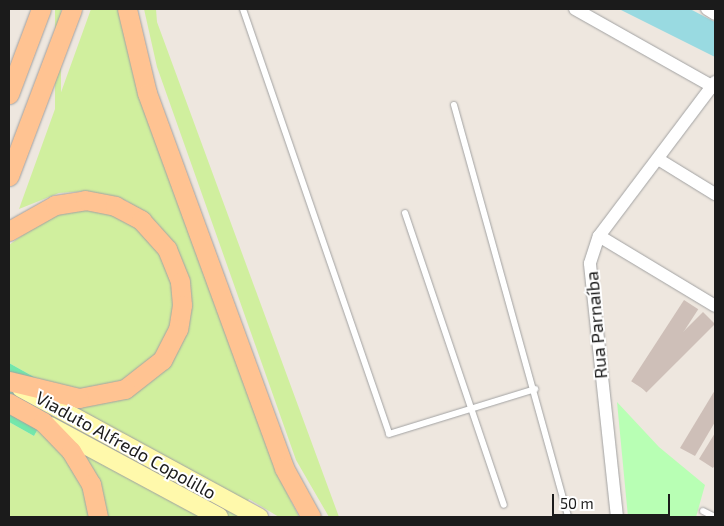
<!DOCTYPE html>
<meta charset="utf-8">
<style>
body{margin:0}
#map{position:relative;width:724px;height:526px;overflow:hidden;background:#eee7df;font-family:"Exo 2",sans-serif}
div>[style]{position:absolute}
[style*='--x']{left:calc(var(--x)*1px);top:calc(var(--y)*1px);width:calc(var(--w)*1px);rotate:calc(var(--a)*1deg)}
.grass>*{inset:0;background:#d0ef9e;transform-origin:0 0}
.park>*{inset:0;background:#b8ffb4}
.pitch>*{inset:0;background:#73e7ab}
.water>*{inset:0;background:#99dae1}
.building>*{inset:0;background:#cebfb8;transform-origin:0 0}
.roads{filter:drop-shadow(0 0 1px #a2a2a2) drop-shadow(0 0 1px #a2a2a2)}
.lane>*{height:6px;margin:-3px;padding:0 3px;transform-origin:3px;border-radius:3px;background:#fff}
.street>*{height:12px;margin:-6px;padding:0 6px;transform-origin:6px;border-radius:6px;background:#fff}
.secondary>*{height:18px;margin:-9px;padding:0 9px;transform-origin:9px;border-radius:9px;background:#fff9ab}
.primary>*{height:19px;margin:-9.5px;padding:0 9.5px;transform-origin:9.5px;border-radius:9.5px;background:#ffc392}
span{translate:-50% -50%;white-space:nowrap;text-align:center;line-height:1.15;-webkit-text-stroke:4px #fff;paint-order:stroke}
.street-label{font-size:18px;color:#1b1b1b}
.frame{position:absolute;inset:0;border:10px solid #1b1b1b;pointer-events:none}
.scale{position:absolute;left:552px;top:494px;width:118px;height:22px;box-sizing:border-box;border:2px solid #1b1b1b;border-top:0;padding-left:6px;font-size:15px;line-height:18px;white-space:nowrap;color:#1b1b1b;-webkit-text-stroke:4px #fff;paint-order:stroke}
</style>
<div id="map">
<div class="grass">
<i style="left:55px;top:9px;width:6px;height:129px"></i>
<i style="clip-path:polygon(91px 9px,118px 9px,139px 95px,279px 477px,299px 517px,279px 517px,249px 499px,238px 517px,9px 517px,9px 422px,34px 436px,59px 391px,9px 363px,9px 245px,53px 213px,82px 208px,111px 212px,154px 232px,160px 226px,127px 201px,87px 191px,59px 193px,19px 209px)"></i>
<i style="clip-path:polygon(144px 9px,156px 9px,157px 22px,339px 517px,329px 517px,296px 460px,157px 67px)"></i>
</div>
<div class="park">
<i style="clip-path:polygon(617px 402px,659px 447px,705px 485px,696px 517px,628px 517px)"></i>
</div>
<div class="pitch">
<i style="clip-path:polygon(9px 363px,59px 391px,34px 436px,9px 422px)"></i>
</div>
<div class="water">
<i style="clip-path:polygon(619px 9px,690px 9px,715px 22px,715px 57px)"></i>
</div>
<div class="building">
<i style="left:684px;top:300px;width:17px;height:97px;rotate:33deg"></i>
<i style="left:703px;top:312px;width:17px;height:97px;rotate:45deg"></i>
<i style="clip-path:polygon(715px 390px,715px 422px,695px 456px,680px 448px)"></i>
<i style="clip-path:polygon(715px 433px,715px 465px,713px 468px,699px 459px)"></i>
</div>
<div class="roads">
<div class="lane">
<i style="--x:243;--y:9;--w:449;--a:71"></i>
<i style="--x:389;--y:434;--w:153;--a:-17.1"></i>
<i style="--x:454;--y:105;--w:427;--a:74.5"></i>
<i style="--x:405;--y:213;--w:308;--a:71.3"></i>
<i style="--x:703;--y:511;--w:13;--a:27"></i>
</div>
<div class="street">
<i style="--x:575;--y:9;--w:161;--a:29.4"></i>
<i style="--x:707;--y:9;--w:9;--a:32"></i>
<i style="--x:658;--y:159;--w:67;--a:31.6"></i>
<i style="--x:599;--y:236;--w:135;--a:31.1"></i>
<i style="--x:617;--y:517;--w:255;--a:-96.1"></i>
<i style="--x:590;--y:263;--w:28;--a:-72"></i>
<i style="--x:599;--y:236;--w:193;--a:-53"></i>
</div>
<div class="secondary">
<i style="--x:21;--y:388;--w:271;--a:28.5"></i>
<i style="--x:50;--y:426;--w:192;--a:28.3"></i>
</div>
<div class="primary">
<i style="--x:127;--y:9;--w:86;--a:76.6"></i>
<i style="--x:147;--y:93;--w:399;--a:69.9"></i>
<i style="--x:284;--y:468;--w:56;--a:61.1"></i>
<i style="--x:9;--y:94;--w:91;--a:-69.4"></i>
<i style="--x:9;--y:176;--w:178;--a:-69.3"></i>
<i style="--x:9;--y:231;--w:53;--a:-29.5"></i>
<i style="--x:55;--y:205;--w:30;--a:-9"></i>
<i style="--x:85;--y:200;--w:31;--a:11"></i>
<i style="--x:115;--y:206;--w:30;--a:28"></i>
<i style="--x:141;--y:220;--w:39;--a:48"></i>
<i style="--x:167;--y:249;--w:35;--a:68"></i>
<i style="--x:180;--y:282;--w:23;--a:85"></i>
<i style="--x:182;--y:305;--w:24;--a:99"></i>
<i style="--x:178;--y:329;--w:35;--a:117"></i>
<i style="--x:162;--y:360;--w:47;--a:141.9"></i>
<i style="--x:125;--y:389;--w:47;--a:168.9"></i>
<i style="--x:79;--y:398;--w:72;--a:-166.3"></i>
<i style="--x:9;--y:403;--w:39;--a:29"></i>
<i style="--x:43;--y:422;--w:40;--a:46"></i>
<i style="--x:71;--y:451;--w:39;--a:59"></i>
<i style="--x:91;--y:484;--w:34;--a:78"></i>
</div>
</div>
<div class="street-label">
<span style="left:596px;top:325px;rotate:-95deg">Rua Parnaíba</span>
<span style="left:126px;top:445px;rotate:29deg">Viaduto Alfredo Copolillo</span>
</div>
<div class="frame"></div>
<div class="scale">50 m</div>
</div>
